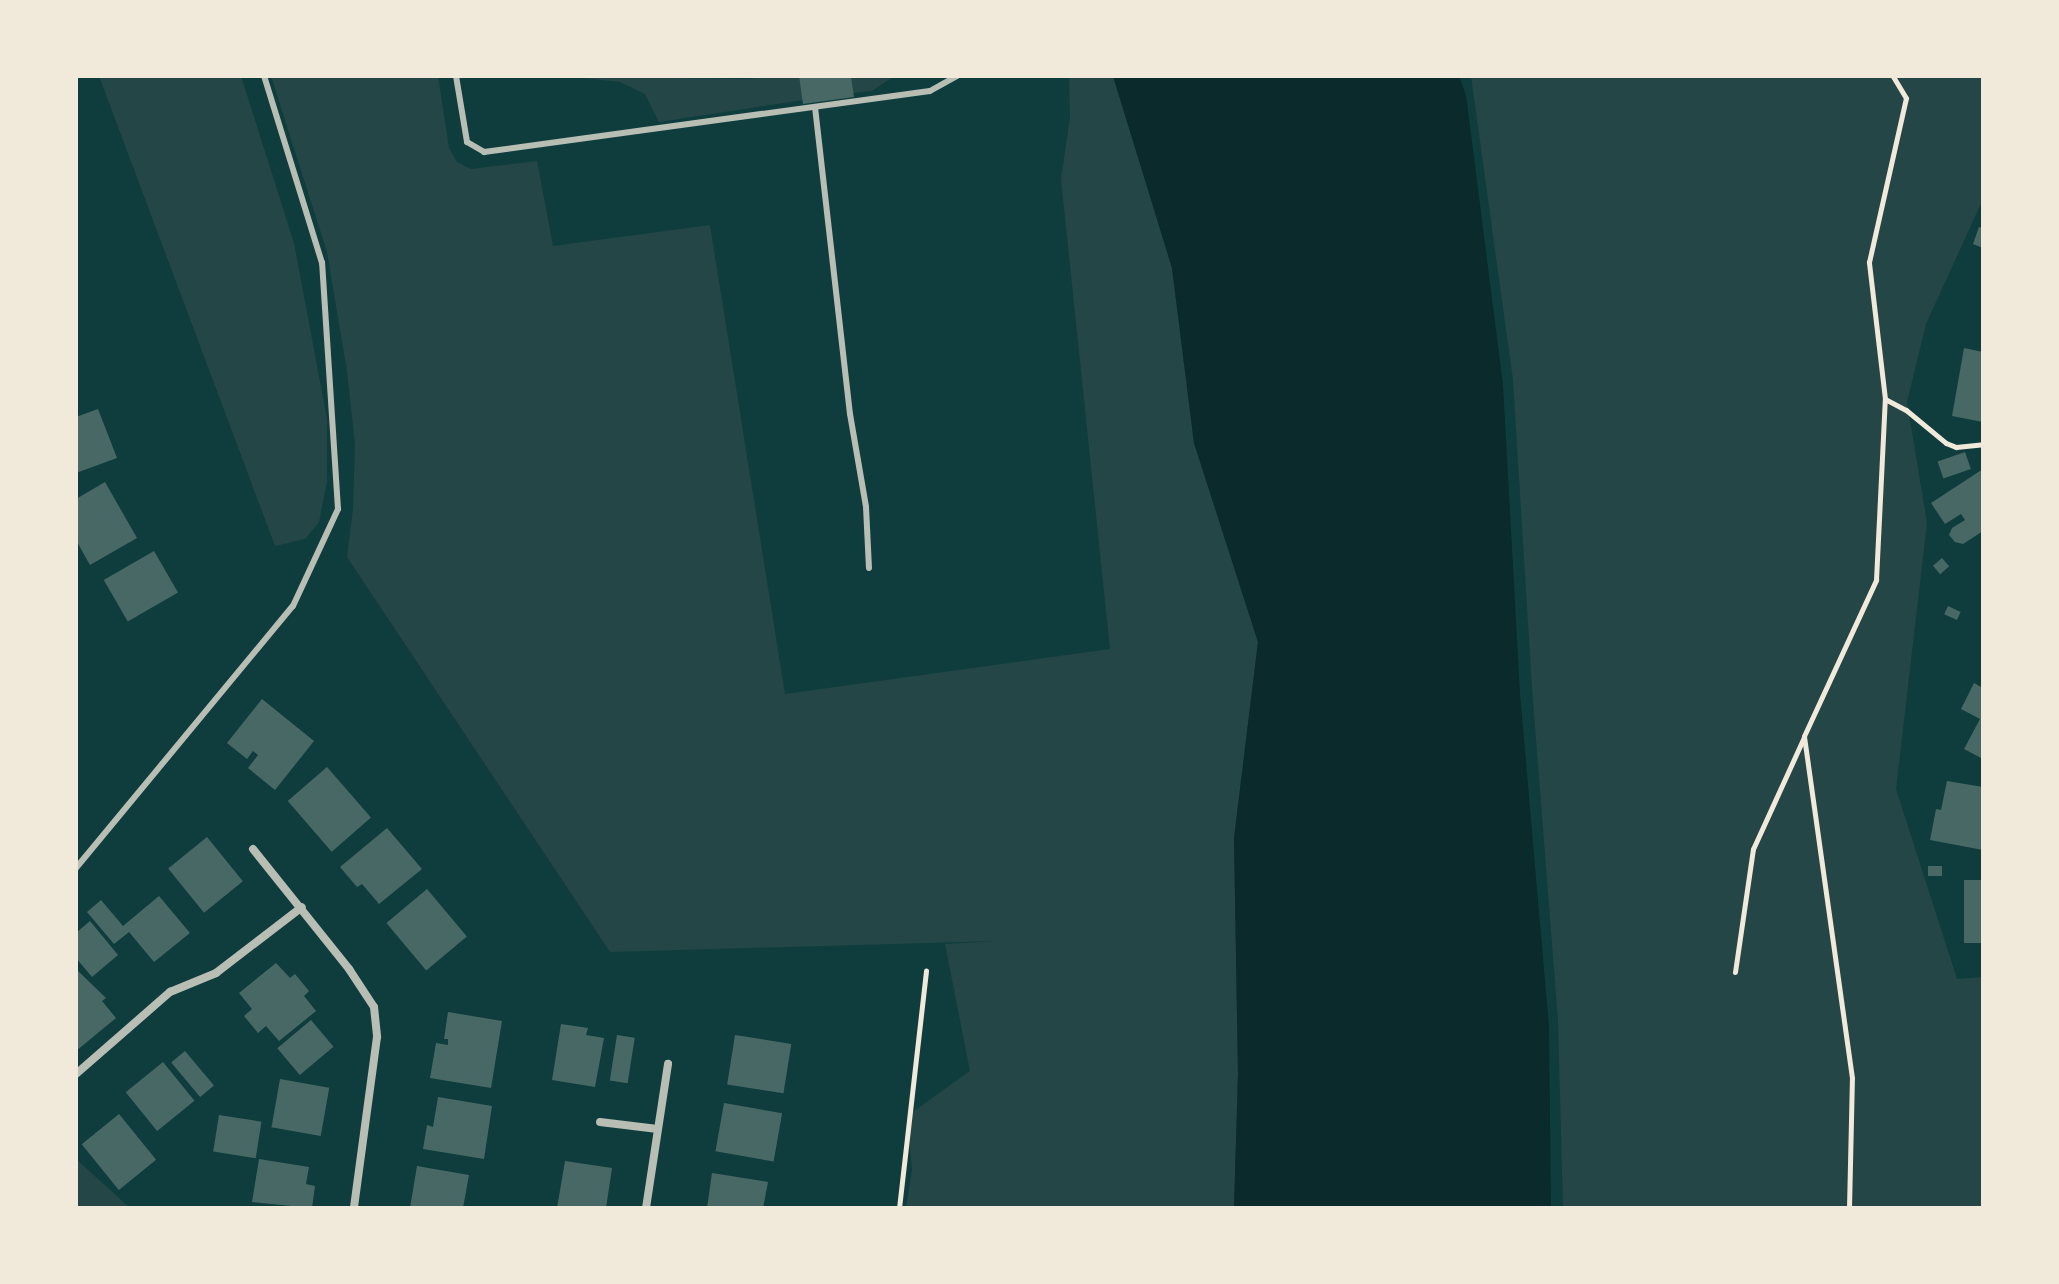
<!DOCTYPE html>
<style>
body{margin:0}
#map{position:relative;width:2059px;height:1284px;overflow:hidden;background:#0f3d3e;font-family:Figtree,sans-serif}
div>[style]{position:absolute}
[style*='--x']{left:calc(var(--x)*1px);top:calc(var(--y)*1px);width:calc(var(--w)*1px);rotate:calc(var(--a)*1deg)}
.green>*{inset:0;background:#244646}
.water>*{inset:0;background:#0a2a2b}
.building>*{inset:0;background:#486865;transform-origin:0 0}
.path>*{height:5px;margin:-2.5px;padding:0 2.5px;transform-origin:2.5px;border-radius:2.5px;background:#f1e9da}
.service>*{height:6px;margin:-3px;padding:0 3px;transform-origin:3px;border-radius:3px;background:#b8beb3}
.minor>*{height:8px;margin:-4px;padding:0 4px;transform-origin:4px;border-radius:4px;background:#b8beb3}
span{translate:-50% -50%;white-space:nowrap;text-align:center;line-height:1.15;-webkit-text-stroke:6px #f1e9da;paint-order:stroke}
.frame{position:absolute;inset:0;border:78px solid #f1e9da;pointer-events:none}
</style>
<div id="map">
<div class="green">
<i style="clip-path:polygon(99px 76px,241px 76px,294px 243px,327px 419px,327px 481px,319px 522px,305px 539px,275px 546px)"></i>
<i style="clip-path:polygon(271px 76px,438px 76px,449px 148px,457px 162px,471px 169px,537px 161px,553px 246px,710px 225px,785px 694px,1110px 649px,1061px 179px,1070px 118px,1069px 76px,1113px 76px,1172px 268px,1194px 443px,1258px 642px,1234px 838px,1238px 1074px,1234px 1208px,906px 1208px,912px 1170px,907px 1116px,970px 1071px,945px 944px,996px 941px,610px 952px,347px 557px,353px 509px,355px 444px,347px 371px,327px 252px)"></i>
<i style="clip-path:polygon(565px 76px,741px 79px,799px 76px,803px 100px,659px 122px,645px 94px,620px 82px)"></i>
<i style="clip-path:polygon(851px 76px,894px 76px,872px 91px,853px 93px)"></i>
<i style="clip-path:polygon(1471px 76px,1983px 76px,1983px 199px,1926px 324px,1907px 402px,1927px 523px,1896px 789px,1957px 979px,1983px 977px,1983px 1208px,1563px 1208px,1558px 1020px,1532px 688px,1513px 380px)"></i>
<i style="clip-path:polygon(76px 1159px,130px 1208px,76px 1208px)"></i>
</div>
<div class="water">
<i style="clip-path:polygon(1113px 76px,1459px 76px,1466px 95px,1503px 385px,1520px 693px,1549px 1027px,1551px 1208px,1234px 1208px,1238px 1074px,1234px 838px,1258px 642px,1194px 443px,1172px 268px)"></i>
</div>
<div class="building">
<i style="clip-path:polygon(799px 76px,851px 76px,854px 97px,803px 104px)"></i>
<i style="clip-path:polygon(1979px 227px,1983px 228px,1983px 248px,1973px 244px)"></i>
<i style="clip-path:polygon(1964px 348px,1983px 352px,1983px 422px,1952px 416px)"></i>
<i style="clip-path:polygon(98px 409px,117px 458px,76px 473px,76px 417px)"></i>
<i style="left:1965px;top:452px;width:18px;height:29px;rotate:71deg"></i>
<i style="clip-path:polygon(1983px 469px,1983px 531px,1963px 544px,1955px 542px,1949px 535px,1952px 528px,1965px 520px,1961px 514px,1945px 524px,1931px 503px)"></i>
<i style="clip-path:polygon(105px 482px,137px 538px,90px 565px,76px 540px,76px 499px)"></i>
<i style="left:154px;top:551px;width:48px;height:58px;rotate:60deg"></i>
<i style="left:1942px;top:558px;width:11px;height:12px;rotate:49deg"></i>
<i style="left:1948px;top:606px;width:14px;height:9px;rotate:25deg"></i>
<i style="clip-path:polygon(1974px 683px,1983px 688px,1983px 759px,1964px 749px,1980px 719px,1961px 709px)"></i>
<i style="clip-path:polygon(262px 699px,314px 741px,275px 790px,248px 768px,258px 755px,253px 751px,247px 759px,227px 743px)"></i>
<i style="left:327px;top:767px;width:67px;height:52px;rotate:49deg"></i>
<i style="clip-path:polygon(1947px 781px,1983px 787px,1983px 850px,1930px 840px,1936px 809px,1941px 810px)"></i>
<i style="clip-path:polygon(387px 828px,422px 869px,379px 904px,362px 884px,357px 887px,340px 867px)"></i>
<i style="left:207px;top:837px;width:57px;height:50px;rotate:51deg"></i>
<i style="left:1928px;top:866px;width:14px;height:10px"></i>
<i style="left:1964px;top:880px;width:19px;height:63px"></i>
<i style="left:427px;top:889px;width:62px;height:53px;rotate:50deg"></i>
<i style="clip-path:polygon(159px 896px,190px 933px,154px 962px,129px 932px,114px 944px,87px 912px,101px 900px,123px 926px)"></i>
<i style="clip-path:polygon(90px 921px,118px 955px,92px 977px,76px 958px,76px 933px)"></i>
<i style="clip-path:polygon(276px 963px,290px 978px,295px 974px,309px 991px,304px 996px,316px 1011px,279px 1041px,266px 1026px,258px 1033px,244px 1016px,252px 1009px,239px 993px)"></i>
<i style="clip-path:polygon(76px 969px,106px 998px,102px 1001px,116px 1018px,76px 1051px)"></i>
<i style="clip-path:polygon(448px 1012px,502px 1021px,491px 1088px,430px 1078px,436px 1043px,448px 1045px,448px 1039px,444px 1039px)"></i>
<i style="left:311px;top:1020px;width:35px;height:44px;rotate:50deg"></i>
<i style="clip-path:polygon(561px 1024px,588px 1028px,586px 1035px,604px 1038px,595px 1087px,552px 1080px)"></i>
<i style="left:617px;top:1035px;width:18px;height:46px;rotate:9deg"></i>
<i style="left:735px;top:1035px;width:57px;height:50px;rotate:9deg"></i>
<i style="left:185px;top:1051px;width:45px;height:18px;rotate:50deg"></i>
<i style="left:163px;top:1062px;width:50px;height:48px;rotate:51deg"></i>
<i style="left:280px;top:1079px;width:50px;height:49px;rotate:10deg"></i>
<i style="clip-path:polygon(438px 1097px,492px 1106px,484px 1159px,423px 1149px,427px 1125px,433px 1127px)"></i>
<i style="left:724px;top:1103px;width:59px;height:49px;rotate:10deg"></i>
<i style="left:119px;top:1114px;width:59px;height:48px;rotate:51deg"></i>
<i style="left:219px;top:1115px;width:43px;height:37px;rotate:9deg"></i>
<i style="clip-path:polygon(259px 1159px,309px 1167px,306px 1184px,315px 1186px,312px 1208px,252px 1202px)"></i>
<i style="clip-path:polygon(565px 1161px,612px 1168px,606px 1208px,557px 1208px)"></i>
<i style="clip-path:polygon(417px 1166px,469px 1175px,463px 1208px,410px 1208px)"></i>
<i style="clip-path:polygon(712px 1173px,768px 1182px,763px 1208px,707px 1208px)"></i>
</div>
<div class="path">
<i style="--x:1885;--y:399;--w:24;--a:28"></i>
<i style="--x:1906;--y:410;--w:52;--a:39.5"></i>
<i style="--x:1946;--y:443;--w:11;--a:22"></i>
<i style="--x:1956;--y:447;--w:27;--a:-6"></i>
<i style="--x:1735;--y:972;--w:124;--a:-81.7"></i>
<i style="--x:1753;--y:849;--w:123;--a:-65.5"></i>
<i style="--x:899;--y:1208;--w:239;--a:-83.5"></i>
<i style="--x:1849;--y:1208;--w:130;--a:-88.7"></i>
<i style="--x:1852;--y:1078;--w:345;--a:-98"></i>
<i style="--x:1804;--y:736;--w:172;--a:-65.2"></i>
<i style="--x:1876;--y:580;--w:181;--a:-87.2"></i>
<i style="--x:1885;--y:399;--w:138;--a:-96.7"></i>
<i style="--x:1869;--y:262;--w:168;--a:-77.3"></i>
<i style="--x:1906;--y:98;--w:26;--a:-121"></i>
</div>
<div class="service">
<i style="--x:456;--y:76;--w:67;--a:80.5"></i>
<i style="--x:467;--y:142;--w:20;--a:30"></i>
<i style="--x:484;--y:152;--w:450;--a:-7.8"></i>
<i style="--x:930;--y:91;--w:31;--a:-29"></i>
<i style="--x:815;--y:107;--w:309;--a:83.5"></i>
<i style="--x:850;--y:414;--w:94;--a:80.2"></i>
<i style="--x:866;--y:507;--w:61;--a:87.2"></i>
<i style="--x:76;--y:868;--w:340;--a:-50.4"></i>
<i style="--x:293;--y:606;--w:107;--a:-65.1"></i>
<i style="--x:338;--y:509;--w:247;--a:-93.7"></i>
<i style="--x:322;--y:263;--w:196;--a:-107.2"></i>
</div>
<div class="minor">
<i style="--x:253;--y:849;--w:154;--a:51.3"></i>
<i style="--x:349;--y:969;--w:45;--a:56.7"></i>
<i style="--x:374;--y:1007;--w:30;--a:84"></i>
<i style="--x:377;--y:1037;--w:173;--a:97.7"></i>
<i style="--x:76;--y:1074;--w:125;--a:-41.1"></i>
<i style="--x:170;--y:992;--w:50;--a:-22.4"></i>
<i style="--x:216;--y:973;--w:108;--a:-37.5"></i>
<i style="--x:600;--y:1122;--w:58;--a:6.9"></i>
<i style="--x:646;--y:1208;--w:146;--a:-81.3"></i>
</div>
<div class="frame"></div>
</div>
